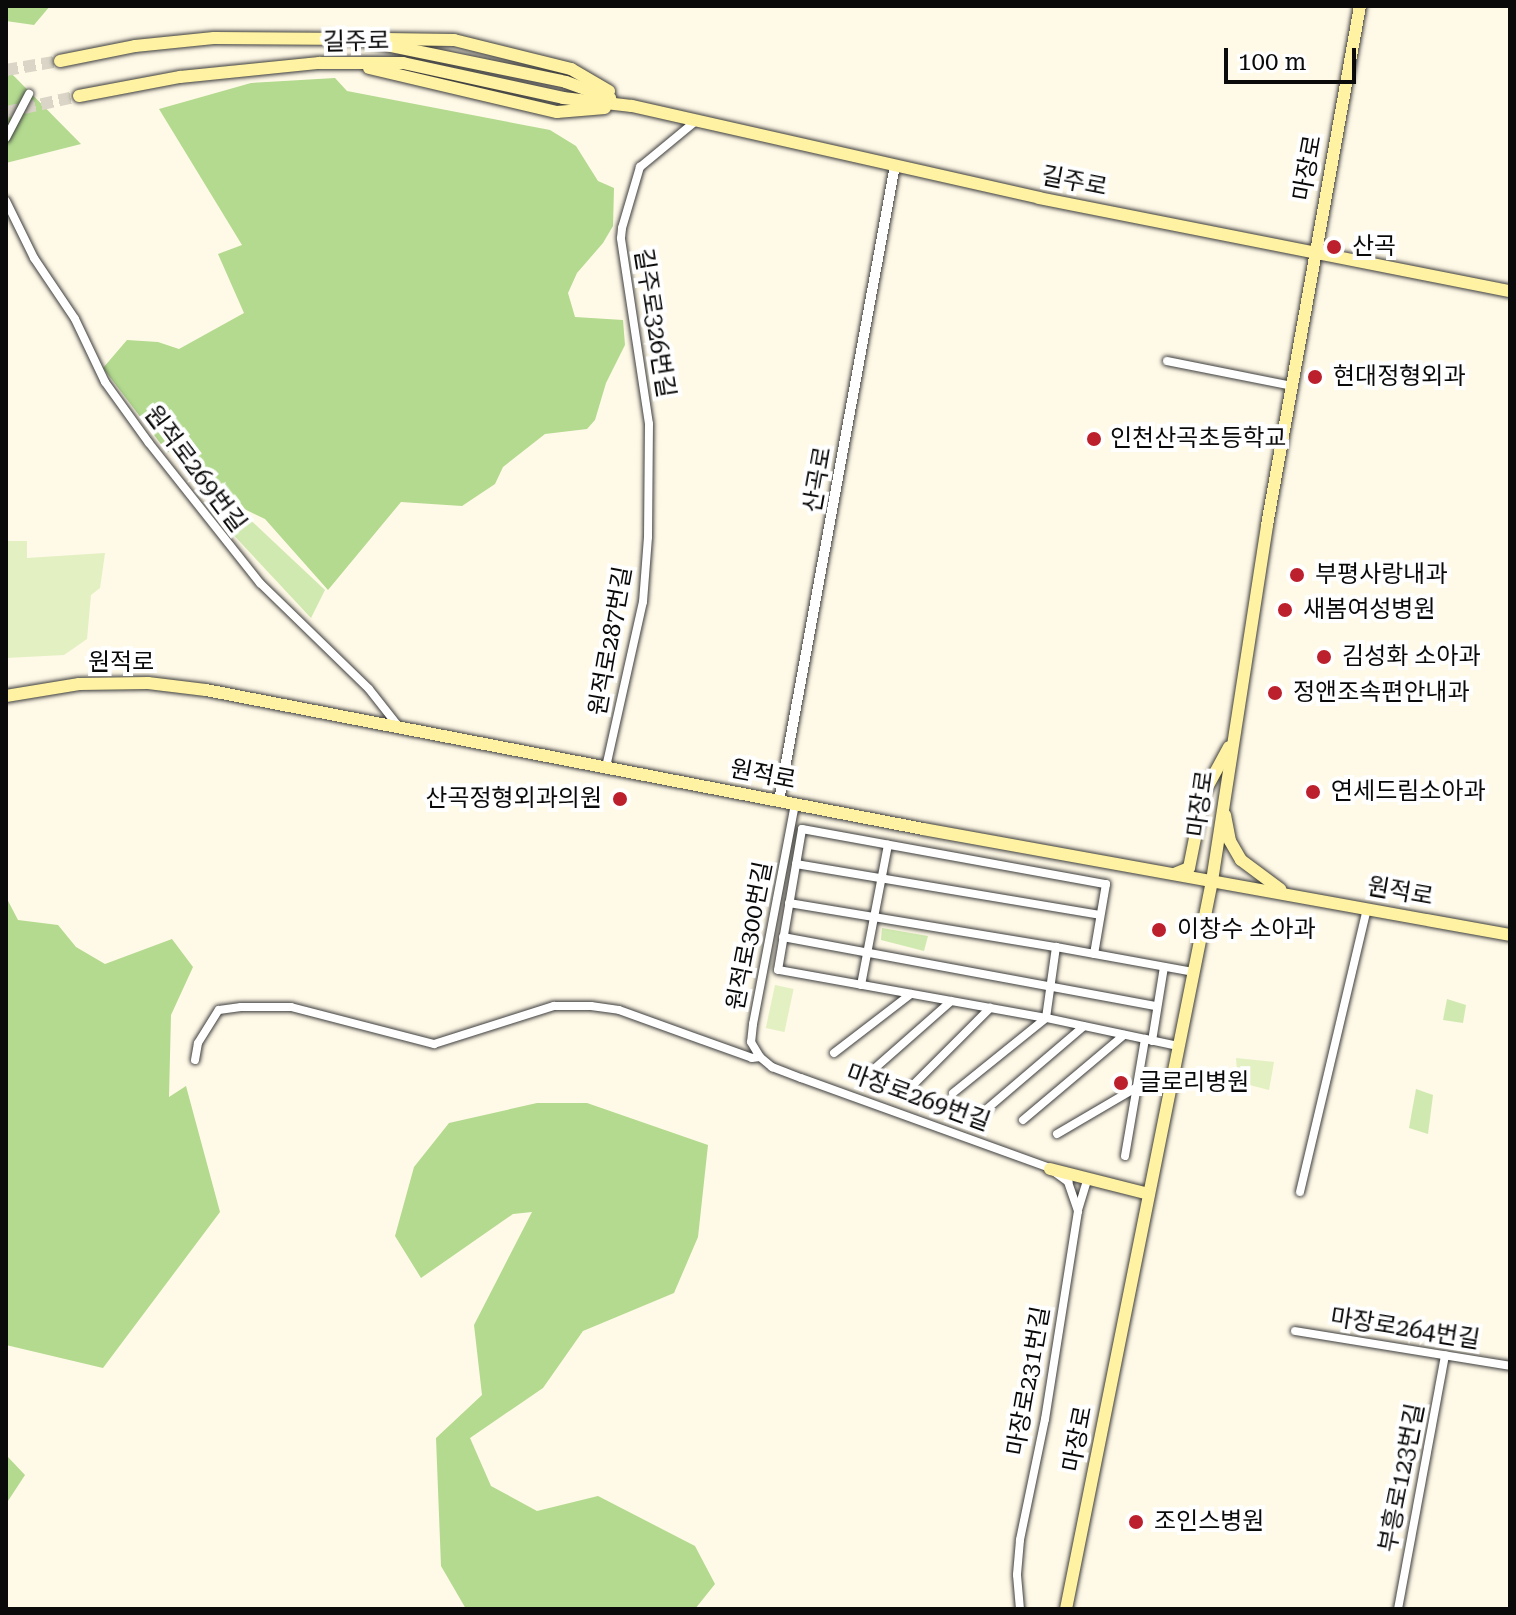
<!DOCTYPE html>
<meta charset="utf-8">
<style>
body{margin:0}
#map{position:relative;width:1516px;height:1615px;overflow:hidden;background:#fff9e7;font-family:"Roboto Serif","Noto Sans KR",serif}
div>[style]{position:absolute}
[style*='--x']{left:calc(var(--x)*1px);top:calc(var(--y)*1px);width:calc(var(--w)*1px);rotate:calc(var(--a)*1deg)}
.green>*{inset:0;background:#d0e9b0}
.forest>*{inset:0;background:#b3da8f}
.pitch>*{inset:0;background:#e2f0c2;transform-origin:0 0}
.secondary-tunnel>*{height:12px;margin-top:-6px;transform-origin:0;background:repeating-linear-gradient(90deg,#dad5c6 0 12px,transparent 0 18px)}
.roads{filter:drop-shadow(0 0 2px #3d3d3d) drop-shadow(0 0 2px #3d3d3d)}
.minor>*{height:8px;margin:-4px;padding:0 4px;transform-origin:4px;border-radius:4px;background:#fff}
.tertiary>*{height:10px;margin:-5px;padding:0 5px;transform-origin:5px;border-radius:5px;background:#fff}
.secondary>*{height:12px;margin:-6px;padding:0 6px;transform-origin:6px;border-radius:6px;background:#fff2a2}
.dots>*{width:22px;height:22px;translate:-50% -50%;box-sizing:border-box;border:4px solid #fff;border-radius:50%}
span{translate:-50% -50%;white-space:nowrap;text-align:center;line-height:1.15;-webkit-text-stroke:8px #fff;paint-order:stroke}
.street-label{font-size:24px;color:#0a0a0a}
.poi-label{font-size:24px;color:#0a0a0a}
.left{translate:0 -50%;text-align:left}
.right{translate:-100% -50%;text-align:right}
.frame{position:absolute;inset:0;border:8px solid #0a0a0a;pointer-events:none}
.scale{position:absolute;left:1224px;top:48px;width:132px;height:36px;box-sizing:border-box;border:4px solid #0a0a0a;border-top:0;padding-left:10px;font-size:24px;line-height:28px;white-space:nowrap;color:#0a0a0a;-webkit-text-stroke:6px #fff;paint-order:stroke}
</style>
<div id="map">
<div class="green">
<i style="clip-path:polygon(242px 512px,325px 590px,311px 618px,228px 529px)"></i>
<i style="clip-path:polygon(882px 928px,928px 936px,924px 951px,881px 940px)"></i>
<i style="clip-path:polygon(1447px 999px,1466px 1005px,1463px 1023px,1443px 1020px)"></i>
<i style="clip-path:polygon(1416px 1089px,1433px 1095px,1428px 1134px,1409px 1128px)"></i>
</div>
<div class="forest">
<i style="clip-path:polygon(6px 6px,50px 6px,34px 25px,6px 21px)"></i>
<i style="clip-path:polygon(6px 68px,81px 144px,6px 163px)"></i>
<i style="clip-path:polygon(335px 78px,347px 91px,550px 130px,576px 146px,598px 181px,614px 188px,613px 226px,603px 243px,577px 273px,568px 293px,575px 317px,623px 320px,625px 345px,606px 383px,595px 420px,587px 429px,545px 434px,503px 467px,495px 484px,462px 506px,401px 502px,328px 590px,265px 519px,230px 502px,195px 454px,167px 452px,103px 368px,127px 340px,158px 342px,179px 349px,244px 313px,218px 254px,242px 245px,159px 109px,251px 83px)"></i>
<i style="clip-path:polygon(6px 897px,18px 920px,58px 925px,76px 947px,105px 964px,172px 939px,193px 967px,171px 1015px,169px 1097px,186px 1086px,220px 1212px,103px 1368px,6px 1345px)"></i>
<i style="clip-path:polygon(537px 1103px,587px 1103px,708px 1145px,698px 1237px,674px 1293px,583px 1331px,543px 1388px,470px 1438px,491px 1486px,537px 1511px,598px 1496px,695px 1546px,715px 1584px,695px 1609px,466px 1609px,441px 1566px,436px 1438px,482px 1395px,474px 1325px,532px 1212px,513px 1214px,421px 1278px,395px 1236px,414px 1167px,449px 1123px)"></i>
<i style="clip-path:polygon(6px 1455px,25px 1475px,6px 1504px)"></i>
</div>
<div class="pitch">
<i style="clip-path:polygon(6px 541px,27px 541px,27px 558px,105px 553px,100px 588px,91px 595px,87px 639px,64px 655px,6px 658px)"></i>
<i style="left:775px;top:985px;width:19px;height:44px;rotate:12deg"></i>
<i style="clip-path:polygon(1236px 1058px,1274px 1062px,1269px 1090px,1238px 1082px)"></i>
</div>
<div class="secondary-tunnel">
<i style="--x:6;--y:70;--w:55;--a:-9.5"></i>
<i style="--x:6;--y:112;--w:75;--a:-12.4"></i>
</div>
<div class="roads">
<div class="minor">
<i style="--x:6;--y:138;--w:50;--a:-62.4"></i>
<i style="--x:6;--y:201;--w:64;--a:63.8"></i>
<i style="--x:34;--y:258;--w:73;--a:56.1"></i>
<i style="--x:75;--y:319;--w:70;--a:64.5"></i>
<i style="--x:105;--y:382;--w:75;--a:54.2"></i>
<i style="--x:149;--y:443;--w:179;--a:51.6"></i>
<i style="--x:260;--y:583;--w:152;--a:44.2"></i>
<i style="--x:369;--y:689;--w:48;--a:51.7"></i>
<i style="--x:1167;--y:361;--w:127;--a:11.3"></i>
<i style="--x:606;--y:767;--w:169;--a:-77.4"></i>
<i style="--x:643;--y:602;--w:65;--a:-85.6"></i>
<i style="--x:648;--y:537;--w:113;--a:-89.5"></i>
<i style="--x:649;--y:424;--w:188;--a:-98.6"></i>
<i style="--x:621;--y:238;--w:10;--a:-84"></i>
<i style="--x:622;--y:228;--w:64;--a:-73.6"></i>
<i style="--x:640;--y:167;--w:74;--a:-39.5"></i>
<i style="--x:795;--y:804;--w:224;--a:100.8"></i>
<i style="--x:753;--y:1024;--w:18;--a:96"></i>
<i style="--x:751;--y:1042;--w:17;--a:59"></i>
<i style="--x:760;--y:1057;--w:16;--a:40"></i>
<i style="--x:772;--y:1067;--w:31;--a:21"></i>
<i style="--x:801;--y:1078;--w:264;--a:19.9"></i>
<i style="--x:1049;--y:1168;--w:24;--a:36"></i>
<i style="--x:1068;--y:1182;--w:31;--a:71"></i>
<i style="--x:1078;--y:1211;--w:211;--a:99"></i>
<i style="--x:1045;--y:1419;--w:124;--a:101.7"></i>
<i style="--x:1020;--y:1540;--w:35;--a:95"></i>
<i style="--x:1017;--y:1575;--w:34;--a:85"></i>
<i style="--x:796;--y:864;--w:308;--a:9.5"></i>
<i style="--x:789;--y:903;--w:271;--a:9.4"></i>
<i style="--x:783;--y:937;--w:380;--a:10.5"></i>
<i style="--x:861;--y:985;--w:143;--a:-79.1"></i>
<i style="--x:1046;--y:1018;--w:272;--a:-169.8"></i>
<i style="--x:778;--y:970;--w:143;--a:-80.3"></i>
<i style="--x:802;--y:829;--w:309;--a:10.3"></i>
<i style="--x:1106;--y:884;--w:71;--a:99.7"></i>
<i style="--x:1152;--y:1041;--w:75;--a:-80.8"></i>
<i style="--x:1178;--y:1046;--w:135;--a:-168"></i>
<i style="--x:1046;--y:1018;--w:72;--a:-82"></i>
<i style="--x:1056;--y:947;--w:139;--a:10.3"></i>
<i style="--x:834;--y:1053;--w:97;--a:-37.5"></i>
<i style="--x:195;--y:1060;--w:17;--a:-80"></i>
<i style="--x:198;--y:1043;--w:39;--a:-58"></i>
<i style="--x:219;--y:1010;--w:22;--a:-8"></i>
<i style="--x:241;--y:1007;--w:50;--a:0"></i>
<i style="--x:291;--y:1007;--w:148;--a:14.5"></i>
<i style="--x:434;--y:1044;--w:126;--a:-17.6"></i>
<i style="--x:554;--y:1006;--w:37;--a:0"></i>
<i style="--x:591;--y:1006;--w:28;--a:8"></i>
<i style="--x:619;--y:1010;--w:141;--a:19.8"></i>
<i style="--x:752;--y:1058;--w:8;--a:-7"></i>
<i style="--x:874;--y:1069;--w:103;--a:-41.4"></i>
<i style="--x:911;--y:1087;--w:112;--a:-45"></i>
<i style="--x:953;--y:1093;--w:119;--a:-38.9"></i>
<i style="--x:988;--y:1108;--w:126;--a:-40.5"></i>
<i style="--x:1023;--y:1120;--w:132;--a:-40.1"></i>
<i style="--x:1057;--y:1134;--w:93;--a:-30.4"></i>
<i style="--x:1125;--y:1156;--w:119;--a:-80.3"></i>
<i style="--x:1300;--y:1192;--w:291;--a:-76.7"></i>
<i style="--x:1078;--y:1210;--w:31;--a:-73"></i>
<i style="--x:1295;--y:1331;--w:218;--a:9.2"></i>
<i style="--x:1398;--y:1609;--w:258;--a:-79.5"></i>
</div>
<div class="tertiary">
<i style="--x:779;--y:801;--w:646;--a:-79.66"></i>
</div>
<div class="secondary">
<i style="--x:385;--y:39;--w:69;--a:0.8"></i>
<i style="--x:454;--y:40;--w:121;--a:13.9"></i>
<i style="--x:571;--y:69;--w:44;--a:30.1"></i>
<i style="--x:60;--y:61;--w:76;--a:-11.3"></i>
<i style="--x:135;--y:46;--w:79;--a:-5.8"></i>
<i style="--x:214;--y:38;--w:143;--a:0.4"></i>
<i style="--x:357;--y:39;--w:213;--a:11.6"></i>
<i style="--x:566;--y:82;--w:47;--a:20"></i>
<i style="--x:369;--y:68;--w:193;--a:13.2"></i>
<i style="--x:557;--y:112;--w:48;--a:-4.8"></i>
<i style="--x:79;--y:96;--w:103;--a:-10.7"></i>
<i style="--x:180;--y:77;--w:140;--a:-5.8"></i>
<i style="--x:319;--y:63;--w:84;--a:0"></i>
<i style="--x:403;--y:63;--w:164;--a:12.3"></i>
<i style="--x:563;--y:98;--w:69;--a:6.6"></i>
<i style="--x:632;--y:106;--w:417;--a:12.7"></i>
<i style="--x:1039;--y:198;--w:480;--a:11.2"></i>
<i style="--x:6;--y:696;--w:74;--a:-9.3"></i>
<i style="--x:79;--y:684;--w:69;--a:-0.8"></i>
<i style="--x:148;--y:683;--w:58;--a:6.9"></i>
<i style="--x:206;--y:690;--w:730;--a:10.97"></i>
<i style="--x:923;--y:829;--w:596;--a:10.24"></i>
<i style="--x:1225;--y:815;--w:26;--a:79"></i>
<i style="--x:1230;--y:841;--w:22;--a:60"></i>
<i style="--x:1241;--y:860;--w:49;--a:36.6"></i>
<i style="--x:1174;--y:874;--w:16;--a:-22"></i>
<i style="--x:1189;--y:868;--w:76;--a:-78.7"></i>
<i style="--x:1204;--y:793;--w:52;--a:-61.5"></i>
<i style="--x:1050;--y:1169;--w:102;--a:14.2"></i>
<i style="--x:1066;--y:1609;--w:742;--a:-78.66"></i>
<i style="--x:1212;--y:881;--w:360;--a:-81.2"></i>
<i style="--x:1267;--y:525;--w:527;--a:-79.84"></i>
</div>
</div>
<div class="dots">
<i style="left:1334px;top:247px;background:#bc202c"></i>
<i style="left:1315px;top:377px;background:#bc202c"></i>
<i style="left:1094px;top:439px;background:#bc202c"></i>
<i style="left:1297px;top:575px;background:#bc202c"></i>
<i style="left:1285px;top:610px;background:#bc202c"></i>
<i style="left:1324px;top:657px;background:#bc202c"></i>
<i style="left:1275px;top:693px;background:#bc202c"></i>
<i style="left:1313px;top:792px;background:#bc202c"></i>
<i style="left:620px;top:799px;background:#bc202c"></i>
<i style="left:1159px;top:930px;background:#bc202c"></i>
<i style="left:1121px;top:1083px;background:#bc202c"></i>
<i style="left:1136px;top:1522px;background:#bc202c"></i>
</div>
<div class="street-label">
<span style="left:356px;top:42px;rotate:-1deg">길주로</span>
<span style="left:1308px;top:168px;rotate:-80deg">마장로</span>
<span style="left:1074px;top:182px;rotate:11deg">길주로</span>
<span style="left:654px;top:323px;rotate:81deg">길주로326번길</span>
<span style="left:195px;top:469px;rotate:53deg">원적로269번길</span>
<span style="left:818px;top:480px;rotate:-80deg">산곡로</span>
<span style="left:611px;top:641px;rotate:-80deg">원적로287번길</span>
<span style="left:121px;top:663px">원적로</span>
<span style="left:763px;top:775px;rotate:11deg">원적로</span>
<span style="left:1201px;top:804px;rotate:-82deg">마장로</span>
<span style="left:1400px;top:892px;rotate:10deg">원적로</span>
<span style="left:750px;top:936px;rotate:-79deg">원적로300번길</span>
<span style="left:918px;top:1098px;rotate:20deg">마장로269번길</span>
<span style="left:1405px;top:1329px;rotate:9deg">마장로264번길</span>
<span style="left:1029px;top:1381px;rotate:-80deg">마장로231번길</span>
<span style="left:1078px;top:1439px;rotate:-79deg">마장로</span>
<span style="left:1402px;top:1478px;rotate:-79deg">부흥로123번길</span>
</div>
<div class="poi-label">
<span class="left" style="left:1352px;top:247px">산곡</span>
<span class="left" style="left:1333px;top:377px">현대정형외과</span>
<span class="left" style="left:1110px;top:439px">인천산곡초등학교</span>
<span class="left" style="left:1315px;top:575px">부평사랑내과</span>
<span class="left" style="left:1303px;top:610px">새봄여성병원</span>
<span class="left" style="left:1342px;top:657px">김성화 소아과</span>
<span class="left" style="left:1293px;top:693px">정앤조속편안내과</span>
<span class="left" style="left:1331px;top:792px">연세드림소아과</span>
<span class="right" style="left:602px;top:799px">산곡정형외과의원</span>
<span class="left" style="left:1177px;top:930px">이창수 소아과</span>
<span class="left" style="left:1139px;top:1083px">글로리병원</span>
<span class="left" style="left:1154px;top:1522px">조인스병원</span>
</div>
<div class="frame"></div>
<div class="scale">100 m</div>
</div>
